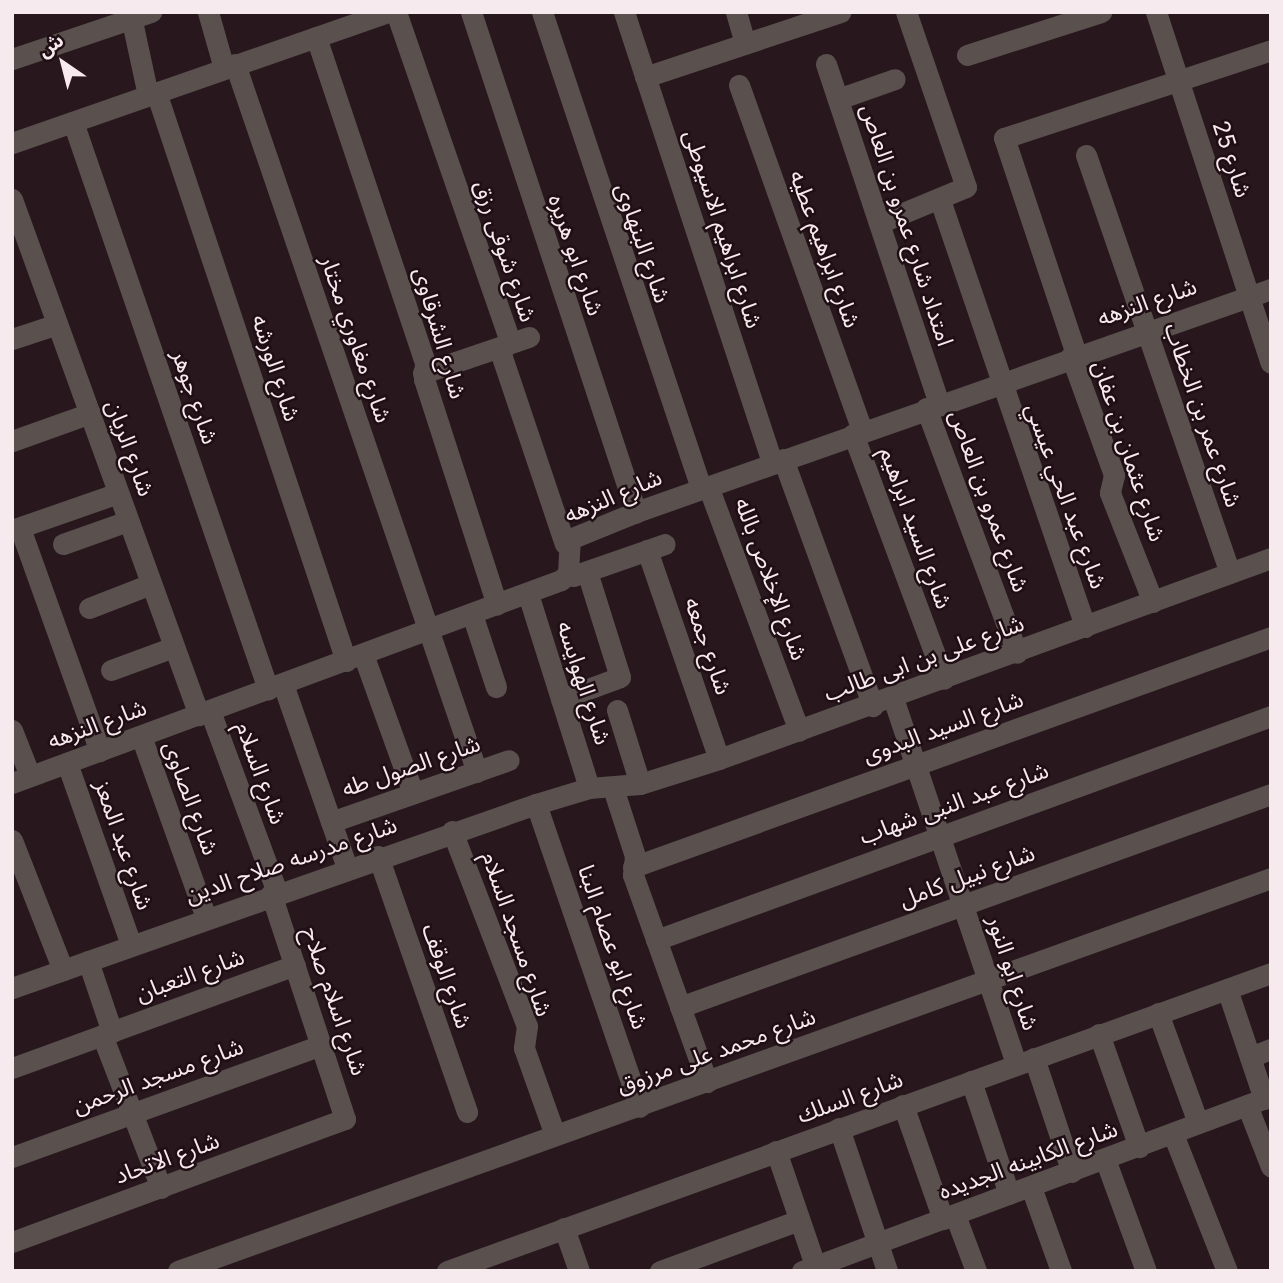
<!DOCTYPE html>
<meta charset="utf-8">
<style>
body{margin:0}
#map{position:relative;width:1283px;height:1283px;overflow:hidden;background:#28181e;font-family:Inter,"Noto Sans Arabic",sans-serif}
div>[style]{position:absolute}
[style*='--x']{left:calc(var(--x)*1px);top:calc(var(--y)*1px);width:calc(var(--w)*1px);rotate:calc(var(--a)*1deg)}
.street>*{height:21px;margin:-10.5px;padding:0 10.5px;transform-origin:10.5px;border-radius:10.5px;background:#5a514f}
span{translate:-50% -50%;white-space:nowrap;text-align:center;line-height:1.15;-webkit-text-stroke:5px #1f0f15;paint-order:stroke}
.street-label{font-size:23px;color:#f7eaef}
.frame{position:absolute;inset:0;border:14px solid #f7eaef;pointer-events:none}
.north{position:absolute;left:28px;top:28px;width:70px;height:70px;-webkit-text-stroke:5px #1f0f15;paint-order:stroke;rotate:325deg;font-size:19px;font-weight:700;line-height:28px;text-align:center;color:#f7eaef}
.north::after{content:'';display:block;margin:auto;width:24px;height:32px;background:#f7eaef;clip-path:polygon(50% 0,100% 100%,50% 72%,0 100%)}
</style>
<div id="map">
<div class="street">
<i style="--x:130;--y:12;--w:85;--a:77.8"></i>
<i style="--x:208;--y:12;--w:58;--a:74.1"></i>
<i style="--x:396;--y:12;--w:345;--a:70.9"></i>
<i style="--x:509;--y:338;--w:18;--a:117"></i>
<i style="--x:501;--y:354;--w:200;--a:71.4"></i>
<i style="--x:471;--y:12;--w:527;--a:71.74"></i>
<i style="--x:542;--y:12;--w:502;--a:71.53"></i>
<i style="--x:624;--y:12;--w:475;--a:71.8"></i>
<i style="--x:736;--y:12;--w:33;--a:74"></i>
<i style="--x:1156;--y:12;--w:369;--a:71.9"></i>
<i style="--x:316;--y:37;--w:344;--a:71.5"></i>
<i style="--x:425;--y:363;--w:16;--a:94"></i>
<i style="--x:424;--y:379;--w:237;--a:72.1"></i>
<i style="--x:967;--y:55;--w:141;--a:-17.8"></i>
<i style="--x:12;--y:59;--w:147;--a:-18.7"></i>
<i style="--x:235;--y:64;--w:748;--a:71.13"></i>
<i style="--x:826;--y:64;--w:357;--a:71.6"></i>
<i style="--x:645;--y:77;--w:206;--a:-18.4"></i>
<i style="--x:739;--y:85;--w:366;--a:70.4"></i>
<i style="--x:156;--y:92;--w:600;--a:71.53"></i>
<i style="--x:838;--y:99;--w:60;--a:-19.3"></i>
<i style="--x:73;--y:122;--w:600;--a:71.02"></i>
<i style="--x:12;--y:143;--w:398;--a:-19.2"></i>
<i style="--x:1086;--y:155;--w:442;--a:71"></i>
<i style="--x:12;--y:199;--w:549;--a:70.08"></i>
<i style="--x:940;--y:200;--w:451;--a:71.2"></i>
<i style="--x:879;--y:223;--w:94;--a:-22.5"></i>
<i style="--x:966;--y:187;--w:185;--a:-108.9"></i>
<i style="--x:12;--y:339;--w:47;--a:-18.4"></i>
<i style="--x:1076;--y:354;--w:228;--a:-108.4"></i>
<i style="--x:1004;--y:138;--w:281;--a:-18.2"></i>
<i style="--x:1071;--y:356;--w:127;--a:70.1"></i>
<i style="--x:1114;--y:475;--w:18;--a:103"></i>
<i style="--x:1110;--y:493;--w:117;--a:68.5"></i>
<i style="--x:423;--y:373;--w:112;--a:-18.8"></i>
<i style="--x:926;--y:408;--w:261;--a:69.6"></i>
<i style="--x:853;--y:434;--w:261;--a:69.6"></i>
<i style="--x:12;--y:441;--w:83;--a:-19.7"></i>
<i style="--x:783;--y:459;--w:263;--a:70"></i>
<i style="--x:708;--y:486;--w:261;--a:69.6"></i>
<i style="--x:20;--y:528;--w:237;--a:70.3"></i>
<i style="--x:12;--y:530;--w:112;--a:-19.2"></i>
<i style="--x:63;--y:544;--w:69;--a:-19.5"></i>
<i style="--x:647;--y:550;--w:221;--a:71"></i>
<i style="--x:573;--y:576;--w:97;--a:-19.2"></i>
<i style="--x:528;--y:594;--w:203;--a:72.5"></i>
<i style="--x:89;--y:608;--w:66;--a:-21.2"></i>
<i style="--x:472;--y:614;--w:77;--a:71.8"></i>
<i style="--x:363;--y:654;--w:148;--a:70.2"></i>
<i style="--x:111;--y:670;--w:67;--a:-20.1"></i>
<i style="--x:283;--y:684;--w:195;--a:70.8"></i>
<i style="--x:893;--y:698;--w:386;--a:71.4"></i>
<i style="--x:561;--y:699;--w:63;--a:-20.4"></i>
<i style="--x:620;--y:677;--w:110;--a:-107.4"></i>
<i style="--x:617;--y:710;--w:77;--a:72.7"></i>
<i style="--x:210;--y:711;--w:193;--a:69.7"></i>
<i style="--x:12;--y:730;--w:49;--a:68.6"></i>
<i style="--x:141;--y:736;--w:193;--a:70.3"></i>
<i style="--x:67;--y:763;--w:193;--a:70.6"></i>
<i style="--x:12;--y:783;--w:585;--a:-20.29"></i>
<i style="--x:561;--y:580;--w:9;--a:-41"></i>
<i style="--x:568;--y:574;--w:35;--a:-87"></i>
<i style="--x:570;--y:539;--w:71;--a:-22.2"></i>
<i style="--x:636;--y:512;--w:673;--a:-19.35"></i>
<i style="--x:613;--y:788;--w:71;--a:72.1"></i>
<i style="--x:635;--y:856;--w:19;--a:96"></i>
<i style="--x:633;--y:875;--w:220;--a:70.3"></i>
<i style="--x:536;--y:804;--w:320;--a:71.1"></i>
<i style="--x:331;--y:822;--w:188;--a:-19.2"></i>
<i style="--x:452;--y:831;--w:209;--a:69"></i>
<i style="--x:527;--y:1026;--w:22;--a:98"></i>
<i style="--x:524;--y:1048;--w:92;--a:70.4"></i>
<i style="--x:12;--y:840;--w:140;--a:68.6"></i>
<i style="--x:378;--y:856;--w:271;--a:70.8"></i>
<i style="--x:633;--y:867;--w:678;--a:-19.82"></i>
<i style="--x:656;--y:940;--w:655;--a:-20.01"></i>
<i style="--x:88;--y:961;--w:75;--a:71.3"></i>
<i style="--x:12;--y:988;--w:555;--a:-19.35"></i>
<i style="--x:536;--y:804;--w:55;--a:-16.8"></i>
<i style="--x:589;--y:788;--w:51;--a:-4.5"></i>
<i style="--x:640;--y:784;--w:83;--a:-17.6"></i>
<i style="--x:719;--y:759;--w:587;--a:-20.01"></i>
<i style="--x:1227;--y:989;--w:116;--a:71.4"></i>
<i style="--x:680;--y:1007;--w:628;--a:-19.82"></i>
<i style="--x:1158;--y:1013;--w:117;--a:70"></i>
<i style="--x:1099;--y:1034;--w:120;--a:70.5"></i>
<i style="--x:102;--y:1035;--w:164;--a:68.9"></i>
<i style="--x:1250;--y:1057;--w:22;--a:-21"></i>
<i style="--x:1034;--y:1058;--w:120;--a:71.6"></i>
<i style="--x:12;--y:1068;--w:301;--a:-20"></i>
<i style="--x:971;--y:1081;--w:119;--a:71.4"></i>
<i style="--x:903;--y:1105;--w:121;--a:70.7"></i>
<i style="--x:1247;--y:1105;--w:66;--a:68.8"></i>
<i style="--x:839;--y:1128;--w:151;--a:71.4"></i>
<i style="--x:1173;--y:1134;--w:147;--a:68.5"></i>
<i style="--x:776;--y:1151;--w:127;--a:71.1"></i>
<i style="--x:12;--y:1157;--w:330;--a:-19.9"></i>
<i style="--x:1105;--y:1159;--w:119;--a:69.9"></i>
<i style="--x:1031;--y:1187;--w:89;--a:70.3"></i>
<i style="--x:955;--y:1215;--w:60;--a:69.4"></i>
<i style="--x:564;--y:1228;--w:46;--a:70.8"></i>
<i style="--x:12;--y:1242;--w:355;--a:-20.3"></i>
<i style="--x:345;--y:1119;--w:237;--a:-108.2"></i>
<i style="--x:178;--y:1271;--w:1162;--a:-19.78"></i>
<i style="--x:447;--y:1271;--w:876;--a:-19.88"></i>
<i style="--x:660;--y:1271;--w:148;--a:-20.1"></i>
<i style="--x:802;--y:1271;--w:501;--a:-20.46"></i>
</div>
<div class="street-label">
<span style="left:1232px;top:159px;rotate:72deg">شارع 25</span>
<span style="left:907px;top:225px;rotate:72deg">امتداد شارع عمرو بن العاص</span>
<span style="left:723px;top:229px;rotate:72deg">شارع ابراهيم الاسيوطى</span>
<span style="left:643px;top:243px;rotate:71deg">شارع البنهاوى</span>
<span style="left:825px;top:249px;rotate:70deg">شارع ابراهيم عطيه</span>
<span style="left:505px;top:251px;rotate:71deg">شارع شوقى رزق</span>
<span style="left:576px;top:255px;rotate:71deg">شارع ابو هريره</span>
<span style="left:1147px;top:302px;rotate:-19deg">شارع النزهه</span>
<span style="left:440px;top:333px;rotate:74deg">شارع الشرقاوى</span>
<span style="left:356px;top:339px;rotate:71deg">شارع مغاوري مختار</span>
<span style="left:276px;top:368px;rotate:72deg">شارع الورشه</span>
<span style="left:195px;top:397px;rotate:71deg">شارع جوهر</span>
<span style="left:1203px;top:415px;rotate:71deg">شارع عمر بن الخطاب</span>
<span style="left:130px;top:448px;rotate:70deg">شارع الريان</span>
<span style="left:1129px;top:451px;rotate:72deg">شارع عثمان بن عفان</span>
<span style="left:613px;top:496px;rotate:-23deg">شارع النزهه</span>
<span style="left:1066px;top:496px;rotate:70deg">شارع عبد الحي عيسي</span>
<span style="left:989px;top:501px;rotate:70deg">شارع عمرو بن العاص</span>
<span style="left:916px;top:528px;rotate:70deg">شارع السيد ابراهيم</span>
<span style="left:771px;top:579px;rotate:70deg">شارع الإخلاص بالله</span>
<span style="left:708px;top:646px;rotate:71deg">شارع جمعه</span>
<span style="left:924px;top:658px;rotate:-20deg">شارع على بن ابى طالب</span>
<span style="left:584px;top:683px;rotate:72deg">شارع الهوايسه</span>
<span style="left:97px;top:724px;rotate:-20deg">شارع النزهه</span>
<span style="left:943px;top:727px;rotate:-20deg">شارع السيد البدوى</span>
<span style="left:411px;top:766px;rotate:-19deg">شارع الصول طه</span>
<span style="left:261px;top:773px;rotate:70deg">شارع السلام</span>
<span style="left:191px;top:798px;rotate:70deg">شارع الصاوى</span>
<span style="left:954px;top:803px;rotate:-20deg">شارع عبد النبى شهاب</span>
<span style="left:124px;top:845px;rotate:71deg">شارع عبد المعز</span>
<span style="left:291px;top:860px;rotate:-19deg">شارع مدرسه صلاح الدين</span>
<span style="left:967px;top:876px;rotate:-20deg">شارع نبيل كامل</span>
<span style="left:517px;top:934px;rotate:71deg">شارع مسجد السلام</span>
<span style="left:613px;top:947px;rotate:71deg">شارع ابو عصام البنا</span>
<span style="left:1013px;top:973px;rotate:72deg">شارع ابو النور</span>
<span style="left:190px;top:975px;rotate:-20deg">شارع التعبان</span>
<span style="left:447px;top:976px;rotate:71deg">شارع الوقف</span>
<span style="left:335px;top:1001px;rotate:71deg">شارع اسلام صلاح</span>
<span style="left:716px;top:1051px;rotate:-20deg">شارع محمد على مرزوق</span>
<span style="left:158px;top:1076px;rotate:-20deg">شارع مسجد الرحمن</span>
<span style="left:850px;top:1097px;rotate:-20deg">شارع السلك</span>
<span style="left:167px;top:1158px;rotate:-20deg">شارع الاتحاد</span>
<span style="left:1028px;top:1160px;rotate:-20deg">شارع الكابينه الجديده</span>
</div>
<div class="frame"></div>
<div class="north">ش</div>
</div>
